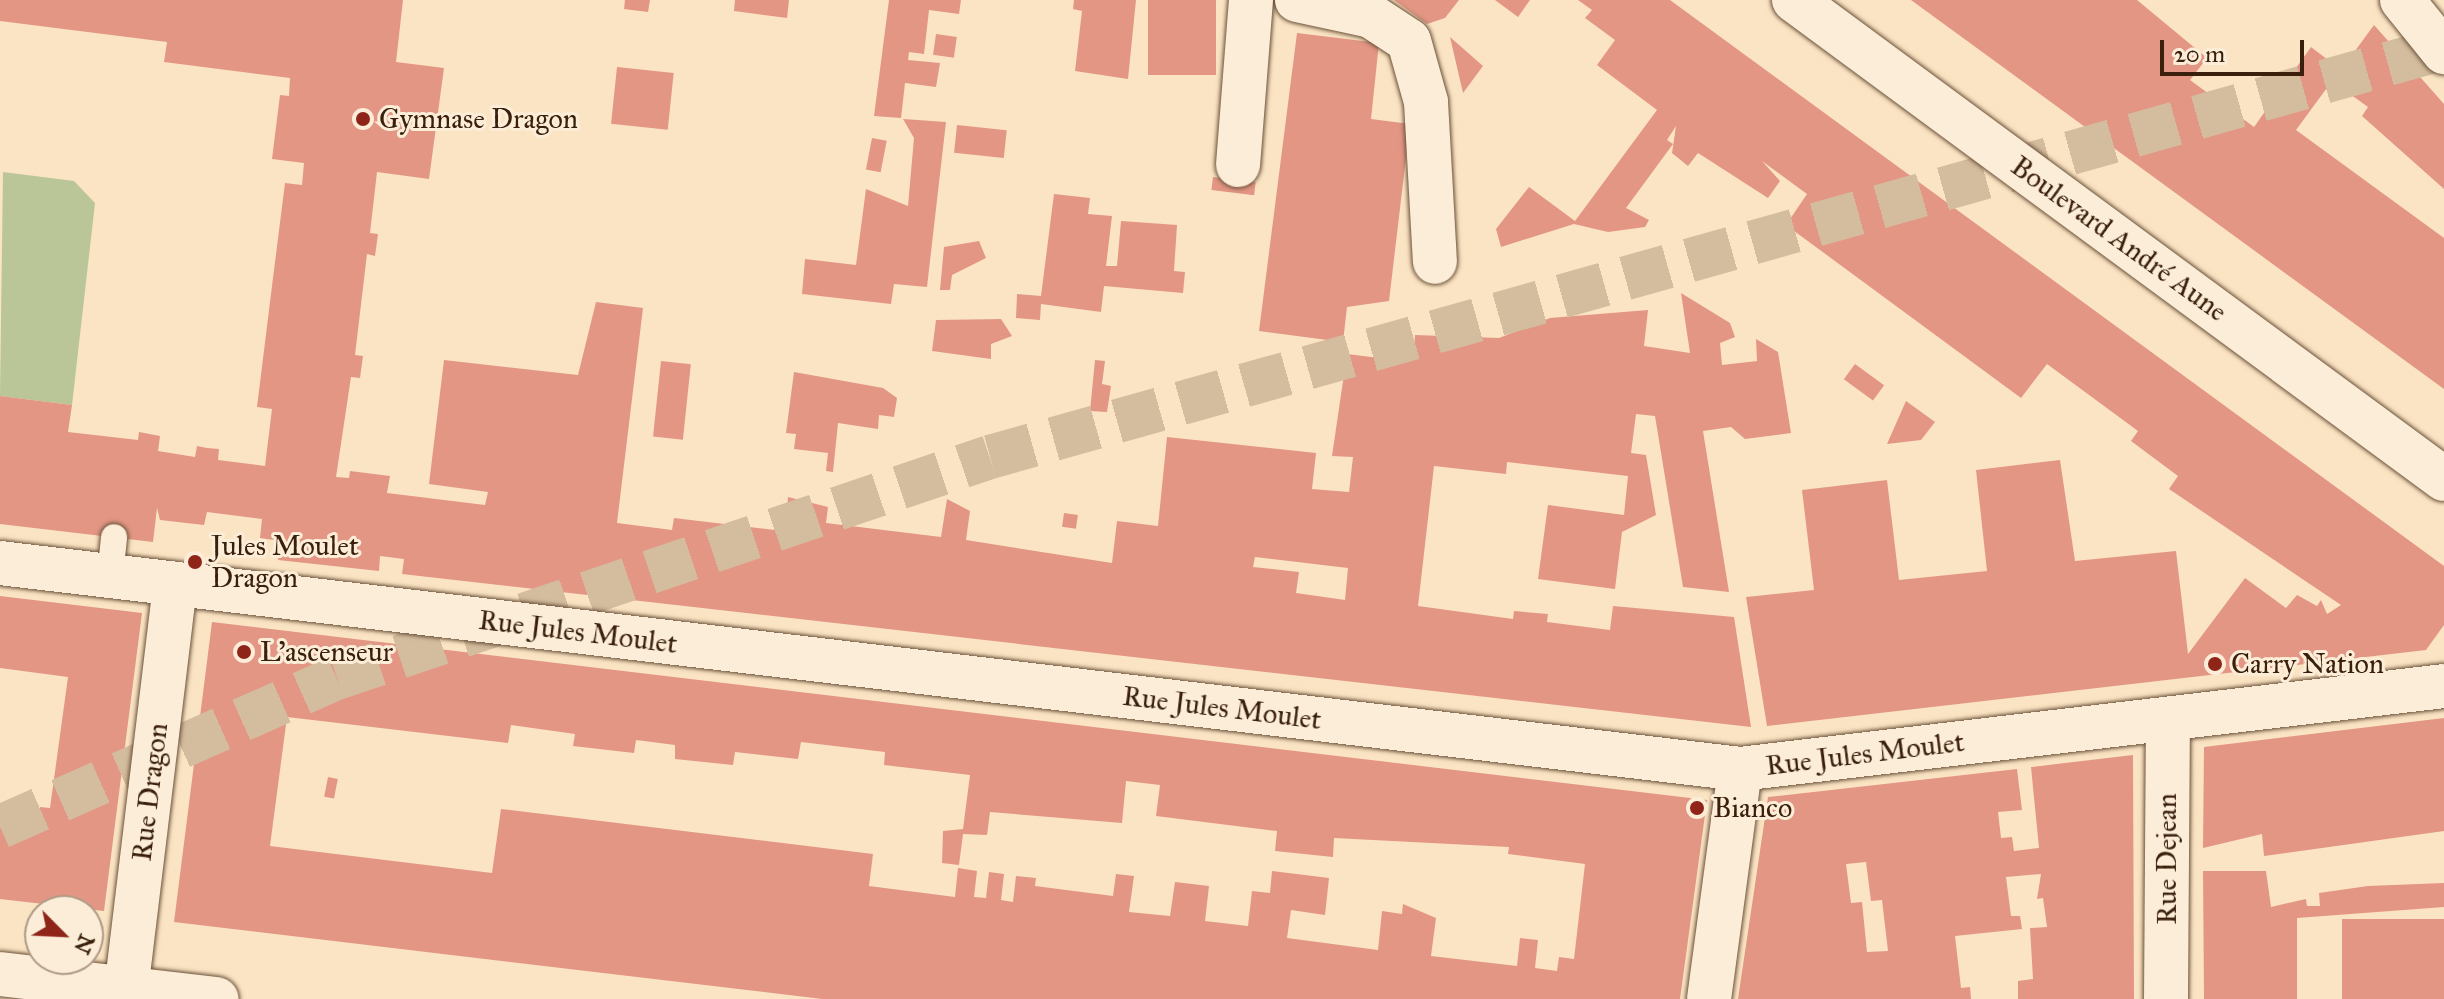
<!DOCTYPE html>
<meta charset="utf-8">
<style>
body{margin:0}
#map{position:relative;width:2444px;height:999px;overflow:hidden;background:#fbe4c3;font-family:"IM FELL Great Primer",serif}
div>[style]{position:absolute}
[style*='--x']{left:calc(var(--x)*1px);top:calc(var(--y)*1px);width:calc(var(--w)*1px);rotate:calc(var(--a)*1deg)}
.green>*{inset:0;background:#bac598}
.building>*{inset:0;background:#e39684;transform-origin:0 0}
.highway-tunnel>*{height:44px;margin-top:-22px;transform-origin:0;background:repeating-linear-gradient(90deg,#d4bd9e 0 44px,transparent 0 66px)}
.roads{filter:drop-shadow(0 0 2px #6a513a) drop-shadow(0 0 2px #6a513a)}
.lane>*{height:26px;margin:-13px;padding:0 13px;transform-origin:13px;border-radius:13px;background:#fcedd8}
.street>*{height:44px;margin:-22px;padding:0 22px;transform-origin:22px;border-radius:22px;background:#fcedd8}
.secondary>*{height:44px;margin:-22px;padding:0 22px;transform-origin:22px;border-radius:22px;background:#fcedd8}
.dots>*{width:22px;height:22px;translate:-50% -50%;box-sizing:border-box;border:4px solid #fcedd8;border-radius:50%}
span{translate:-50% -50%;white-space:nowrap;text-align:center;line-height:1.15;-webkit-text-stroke:6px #fcedd8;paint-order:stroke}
.poi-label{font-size:28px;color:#3a200c}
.left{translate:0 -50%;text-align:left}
.street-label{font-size:28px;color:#3a200c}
.north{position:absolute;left:24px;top:895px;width:80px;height:80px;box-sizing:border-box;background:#fcedd8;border:2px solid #ae9b86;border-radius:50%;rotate:114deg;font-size:22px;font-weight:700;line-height:32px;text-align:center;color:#3a200c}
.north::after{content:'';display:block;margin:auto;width:28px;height:36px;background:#8f2418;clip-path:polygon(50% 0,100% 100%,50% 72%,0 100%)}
.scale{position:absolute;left:2160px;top:40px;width:144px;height:36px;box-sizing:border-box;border:4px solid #3a200c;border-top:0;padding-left:10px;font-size:24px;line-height:28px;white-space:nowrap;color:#3a200c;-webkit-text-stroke:6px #fcedd8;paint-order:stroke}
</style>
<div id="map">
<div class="green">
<i style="clip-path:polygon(3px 172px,74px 181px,95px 203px,72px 405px,0 396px)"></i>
</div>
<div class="building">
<i style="clip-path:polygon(evenodd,0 0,403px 0,396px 62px,444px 68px,429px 179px,377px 172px,370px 233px,378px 234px,375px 256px,367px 254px,355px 355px,363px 356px,360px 378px,351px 377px,336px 477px,349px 478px,350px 471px,390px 476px,387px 493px,485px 505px,488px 492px,429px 484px,444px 360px,578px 375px,596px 302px,643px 308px,617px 523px,672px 530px,674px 518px,775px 530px,777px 517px,806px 521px,807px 515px,787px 513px,788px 497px,828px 507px,826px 523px,941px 537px,947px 499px,970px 511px,966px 540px,1112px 563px,1117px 521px,1158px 526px,1167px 437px,1316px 453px,1312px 489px,1349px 492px,1353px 457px,1332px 456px,1347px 354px,1387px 359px,1389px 348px,1414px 351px,1415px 335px,1499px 338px,1550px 318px,1648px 310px,1644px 346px,1690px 353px,1681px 293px,1730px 323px,1735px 337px,1720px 343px,1722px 365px,1757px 361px,1756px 339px,1778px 352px,1791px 433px,1745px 439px,1731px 427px,1703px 431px,1729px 592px,1683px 587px,1655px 416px,1636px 414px,1631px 453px,1646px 455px,1656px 515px,1622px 532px,1615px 589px,1538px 579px,1548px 505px,1624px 515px,1628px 476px,1507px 462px,1506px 474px,1434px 466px,1418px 606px,1513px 619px,1514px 611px,1548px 614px,1547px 622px,1610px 630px,1613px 606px,1734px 617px,1751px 727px,402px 574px,404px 559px,380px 556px,379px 571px,278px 560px,281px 541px,260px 538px,262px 519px,207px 512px,204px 525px,160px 520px,157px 508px,153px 542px,0 524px,0 396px,72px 405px,68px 432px,138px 440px,139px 432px,160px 436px,158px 451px,195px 457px,197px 446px,207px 448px,219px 449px,218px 460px,265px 466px,272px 409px,257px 407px,272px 286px,285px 183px,302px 185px,304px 163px,272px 159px,280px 95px,289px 96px,290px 78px,164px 62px,167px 42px,0 21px,0 0,1255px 557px,1348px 568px,1345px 600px,1296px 593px,1299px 572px,1253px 567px,1255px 557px)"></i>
<i style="clip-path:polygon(625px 0,650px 0,648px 12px,624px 9px)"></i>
<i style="clip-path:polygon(735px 0,789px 0,787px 18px,734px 11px)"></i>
<i style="clip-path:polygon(889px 0,961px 0,959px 14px,929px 10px,924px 54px,909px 52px,908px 60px,940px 63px,936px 87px,905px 83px,901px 118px,874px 116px)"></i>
<i style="clip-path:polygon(1074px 0,1136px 0,1128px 79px,1075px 71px,1082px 11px,1073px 9px)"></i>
<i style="left:1148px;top:0;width:68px;height:75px"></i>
<i style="clip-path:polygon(1394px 0,1459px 0,1445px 18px,1427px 24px)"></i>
<i style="clip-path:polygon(1495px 0,1530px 0,1518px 17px)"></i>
<i style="clip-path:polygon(1578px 0,1670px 0,2444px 566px,2444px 625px,2426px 650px,1767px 726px,1746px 597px,1814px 590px,1802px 490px,1887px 480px,1899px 580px,1987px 571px,1976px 470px,2060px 460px,2075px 561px,2176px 551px,2188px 654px,2245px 578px,2286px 608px,2297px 595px,2317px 606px,2321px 600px,2327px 614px,2341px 605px,2169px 489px,2178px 476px,2131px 441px,2138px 431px,2047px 364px,2021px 398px,1786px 225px,1807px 194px,1762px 161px,1780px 181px,1768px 198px,1698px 153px,1688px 166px,1672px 153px,1676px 126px,1667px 140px,1673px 144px,1626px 208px,1649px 220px,1645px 227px,1608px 232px,1574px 224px,1501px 247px,1496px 229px,1529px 187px,1575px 221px,1657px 110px,1597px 65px,1615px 40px,1585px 18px,1592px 10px)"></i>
<i style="clip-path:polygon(1911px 0,2137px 0,2207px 58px,2190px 80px,2254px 127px,2311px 47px,2341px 70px,2374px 25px,2444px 104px,2444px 189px,2362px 116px,2368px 107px,2332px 81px,2296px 130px,2444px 238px,2444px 389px)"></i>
<i style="clip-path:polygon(1297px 33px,1379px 43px,1371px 119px,1410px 124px,1389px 301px,1347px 307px,1343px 342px,1259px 331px)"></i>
<i style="left:936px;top:34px;width:21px;height:21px;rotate:8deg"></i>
<i style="clip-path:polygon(1450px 37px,1483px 66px,1463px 93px)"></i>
<i style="left:617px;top:67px;width:57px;height:57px;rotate:6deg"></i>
<i style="clip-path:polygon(903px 119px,946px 122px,927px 287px,894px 284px,891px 304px,802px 294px,805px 259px,856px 265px,866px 189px,908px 206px,914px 138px)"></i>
<i style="left:957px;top:125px;width:50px;height:28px;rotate:6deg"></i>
<i style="left:872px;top:138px;width:15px;height:32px;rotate:11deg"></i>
<i style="left:1213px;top:177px;width:43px;height:13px;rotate:7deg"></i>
<i style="clip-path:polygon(1054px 194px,1090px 198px,1088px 214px,1112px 216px,1106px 266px,1117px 266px,1121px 221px,1177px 225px,1174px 271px,1185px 272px,1183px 293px,1104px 286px,1101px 312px,1041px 304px,1040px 320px,1016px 318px,1017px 294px,1041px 296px)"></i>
<i style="clip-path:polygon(979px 241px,986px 258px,952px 275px,950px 290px,940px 290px,944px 247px)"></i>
<i style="clip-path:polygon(1001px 319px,1012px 336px,991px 344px,991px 359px,932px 351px,936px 320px)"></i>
<i style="clip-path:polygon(1095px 360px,1105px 361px,1102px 384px,1111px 386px,1107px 412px,1090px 411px)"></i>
<i style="left:661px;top:361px;width:30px;height:76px;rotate:6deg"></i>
<i style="left:1855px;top:364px;width:36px;height:19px;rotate:36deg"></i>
<i style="clip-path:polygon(794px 372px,883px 388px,897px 398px,894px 417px,879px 415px,878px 429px,838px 423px,833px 472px,826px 471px,828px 453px,794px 449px,796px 434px,786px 433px)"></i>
<i style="clip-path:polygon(1906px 401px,1935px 422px,1921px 440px,1887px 444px)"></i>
<i style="left:1028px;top:431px;width:20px;height:14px;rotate:79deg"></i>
<i style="left:1064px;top:513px;width:14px;height:14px;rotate:8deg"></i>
<i style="clip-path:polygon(0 596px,142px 613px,104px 911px,0 899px,0 808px,39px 815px,40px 807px,50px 808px,68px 677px,0 668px)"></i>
<i style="clip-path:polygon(evenodd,212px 622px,1707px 800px,1680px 999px,822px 999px,174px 922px,212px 622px,287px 717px,508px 743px,511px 725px,575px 734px,573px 746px,634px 753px,636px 740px,675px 745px,675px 759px,733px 765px,735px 752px,798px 759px,801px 742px,885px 752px,884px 765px,970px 775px,963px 829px,943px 831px,942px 863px,959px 865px,963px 834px,987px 835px,990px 812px,1122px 823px,1126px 781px,1160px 785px,1156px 816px,1277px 831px,1275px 851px,1333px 857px,1334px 838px,1509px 847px,1508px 854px,1585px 864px,1574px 959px,1559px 957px,1557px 971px,1535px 968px,1538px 940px,1520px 938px,1517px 966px,1431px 956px,1436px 918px,1403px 904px,1402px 914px,1382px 911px,1378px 950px,1287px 938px,1291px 910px,1325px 915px,1329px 878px,1272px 871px,1270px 893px,1252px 891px,1248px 926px,1205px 921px,1209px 886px,1175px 882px,1170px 916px,1129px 912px,1134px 876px,1116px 874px,1113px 896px,1035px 886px,1036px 878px,1016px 876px,1013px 902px,1001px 900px,1004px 874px,989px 872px,986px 898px,974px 897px,977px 871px,958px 868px,955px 897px,869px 886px,873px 854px,501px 809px,492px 873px,270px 846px,287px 717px)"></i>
<i style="clip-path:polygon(2444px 718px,2444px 831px,2264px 856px,2262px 834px,2203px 848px,2204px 747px)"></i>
<i style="clip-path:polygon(evenodd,2133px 755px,2134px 999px,2018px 999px,2018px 981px,2033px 979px,2030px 928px,2047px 927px,2043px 898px,2037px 899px,2041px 874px,2006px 877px,2011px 916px,2020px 916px,2022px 929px,1955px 936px,1961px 988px,1970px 987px,1971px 999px,1738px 999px,1768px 797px,2017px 769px,2022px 810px,1998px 812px,2001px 838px,2012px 837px,2014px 851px,2039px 848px,2031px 767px,2133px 755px,1866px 862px,1871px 901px,1882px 900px,1888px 951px,1867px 952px,1862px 902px,1851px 903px,1846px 864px,1866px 862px)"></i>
<i style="left:328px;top:777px;width:10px;height:20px;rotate:11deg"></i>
<i style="clip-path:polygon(2203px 871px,2266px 871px,2271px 907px,2306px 899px,2307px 906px,2320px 906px,2319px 893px,2368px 886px,2444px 883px,2444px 907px,2297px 918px,2297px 999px,2204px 999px)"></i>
<i style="left:2444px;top:919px;width:80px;height:102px;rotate:90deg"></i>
</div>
<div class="highway-tunnel">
<i style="--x:0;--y:827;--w:368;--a:-23.9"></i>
<i style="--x:337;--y:678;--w:689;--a:-18.7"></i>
<i style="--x:990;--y:457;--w:1510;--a:-15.71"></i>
</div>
<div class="roads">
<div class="lane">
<i style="--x:110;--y:576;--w:39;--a:-84"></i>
</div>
<div class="street">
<i style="--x:1297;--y:0;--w:76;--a:12.2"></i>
<i style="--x:1371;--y:16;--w:45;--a:33.3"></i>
<i style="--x:1409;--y:41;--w:63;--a:74.4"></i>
<i style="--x:1426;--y:102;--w:160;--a:86.8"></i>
<i style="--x:1794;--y:0;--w:807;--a:36.39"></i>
<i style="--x:2402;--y:0;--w:67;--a:51.1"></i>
<i style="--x:1238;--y:165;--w:166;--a:-85.5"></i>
<i style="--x:0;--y:563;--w:1752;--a:6.75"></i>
<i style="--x:1740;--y:769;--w:709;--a:-6.72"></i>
<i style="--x:125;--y:999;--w:418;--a:-83.1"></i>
<i style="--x:1709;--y:999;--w:232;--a:-82.3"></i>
<i style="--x:2166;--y:999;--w:280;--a:-89.6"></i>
</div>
<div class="secondary">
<i style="--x:0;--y:974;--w:218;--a:6.6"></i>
</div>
</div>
<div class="dots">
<i style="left:363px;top:119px;background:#8f2418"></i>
<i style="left:195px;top:562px;background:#8f2418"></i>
<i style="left:244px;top:652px;background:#8f2418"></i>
<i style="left:2215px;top:664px;background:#8f2418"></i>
<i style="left:1697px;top:808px;background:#8f2418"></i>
</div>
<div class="poi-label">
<span class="left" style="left:379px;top:119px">Gymnase Dragon</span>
<span class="left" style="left:211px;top:562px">Jules Moulet<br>Dragon</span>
<span class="left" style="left:260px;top:652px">L'ascenseur</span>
<span class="left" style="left:2231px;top:664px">Carry Nation</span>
<span class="left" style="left:1713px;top:808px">Bianco</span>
</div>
<div class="street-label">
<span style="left:2119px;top:239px;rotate:36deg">Boulevard André Aune</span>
<span style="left:578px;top:632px;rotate:7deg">Rue Jules Moulet</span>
<span style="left:1222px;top:708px;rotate:7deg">Rue Jules Moulet</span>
<span style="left:1865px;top:754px;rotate:-7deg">Rue Jules Moulet</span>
<span style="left:150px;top:792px;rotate:-83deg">Rue Dragon</span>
<span style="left:2167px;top:859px;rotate:-90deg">Rue Dejean</span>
</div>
<div class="north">N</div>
<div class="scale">20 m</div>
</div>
